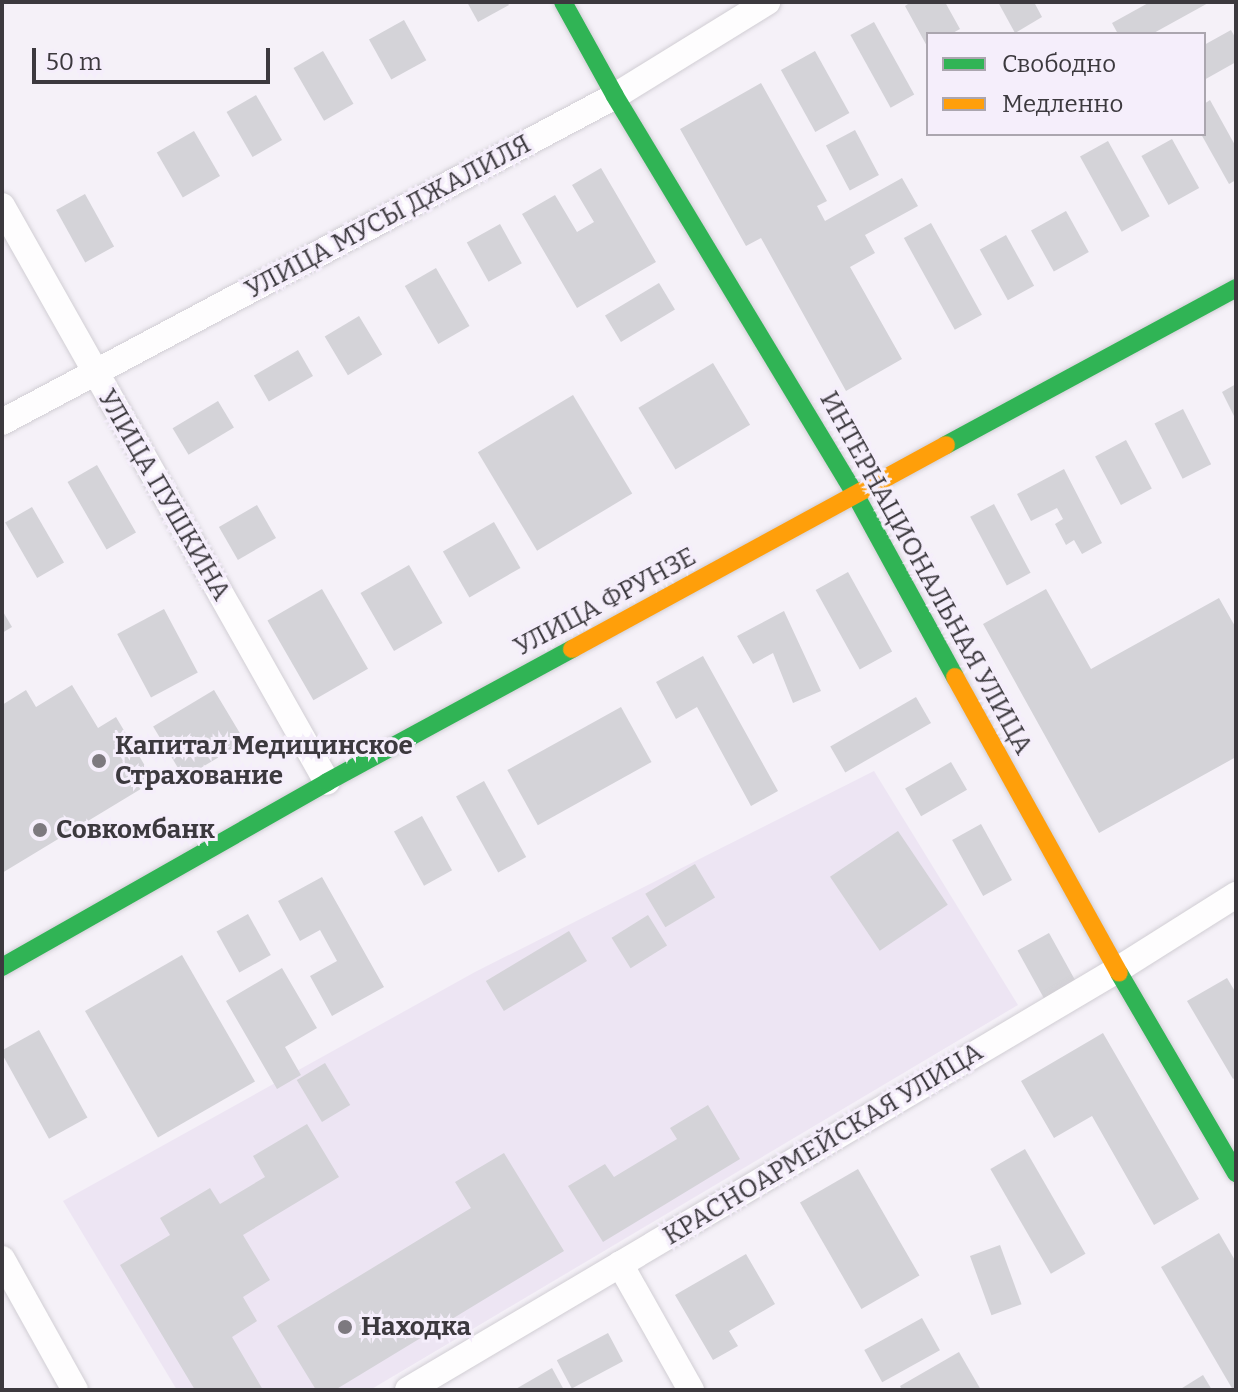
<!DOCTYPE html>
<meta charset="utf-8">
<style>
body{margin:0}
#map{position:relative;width:1238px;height:1392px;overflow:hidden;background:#f5f1f8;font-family:Bitter,serif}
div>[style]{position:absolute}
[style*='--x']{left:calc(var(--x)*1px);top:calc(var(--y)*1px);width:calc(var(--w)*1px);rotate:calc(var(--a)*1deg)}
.built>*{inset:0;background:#ede5f3}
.building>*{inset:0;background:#d4d3d8;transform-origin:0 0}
.roads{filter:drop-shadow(0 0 2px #d1ced4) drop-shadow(0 0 2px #d1ced4)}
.street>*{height:26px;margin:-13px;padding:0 13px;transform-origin:13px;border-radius:13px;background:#fefdfe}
.fast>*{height:18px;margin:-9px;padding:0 9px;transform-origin:9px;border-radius:9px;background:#30b455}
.slow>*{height:18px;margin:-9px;padding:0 9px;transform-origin:9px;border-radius:9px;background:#ff9f0a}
.dots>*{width:22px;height:22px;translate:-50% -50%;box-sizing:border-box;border:4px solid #f5eefb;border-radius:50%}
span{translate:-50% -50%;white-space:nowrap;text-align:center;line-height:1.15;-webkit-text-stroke:6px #f5eefb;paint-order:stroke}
.street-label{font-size:26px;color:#3c393e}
.poi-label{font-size:26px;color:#3c393e;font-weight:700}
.left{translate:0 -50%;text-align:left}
.frame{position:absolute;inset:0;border:4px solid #3c393e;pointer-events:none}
.legend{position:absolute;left:926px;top:32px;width:280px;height:104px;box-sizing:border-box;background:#f5eefb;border:2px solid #aba6af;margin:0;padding:10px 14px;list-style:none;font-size:24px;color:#3c393e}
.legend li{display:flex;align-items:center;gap:16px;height:40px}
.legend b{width:40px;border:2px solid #aba6af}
.scale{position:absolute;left:32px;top:48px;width:238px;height:36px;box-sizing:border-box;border:4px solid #3c393e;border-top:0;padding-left:10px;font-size:24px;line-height:28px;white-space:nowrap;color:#3c393e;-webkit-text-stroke:6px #f5eefb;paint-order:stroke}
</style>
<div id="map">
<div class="built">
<i style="clip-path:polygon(874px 771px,1018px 1005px,370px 1390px,177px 1390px,63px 1201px,475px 972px)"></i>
</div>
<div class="building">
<i style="clip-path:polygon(467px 2px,507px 2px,509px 5px,478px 22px)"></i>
<i style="clip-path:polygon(911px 2px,945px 2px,960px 29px,951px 34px,928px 34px,928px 48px,905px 6px)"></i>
<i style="clip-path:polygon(998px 2px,1034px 2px,1042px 17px,1015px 33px)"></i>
<i style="clip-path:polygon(1150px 2px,1210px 2px,1152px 34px,1118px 34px,1112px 23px)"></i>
<i style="left:404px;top:20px;width:46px;height:40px;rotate:61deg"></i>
<i style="left:874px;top:22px;width:83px;height:27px;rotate:61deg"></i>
<i style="clip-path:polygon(1231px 30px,1236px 39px,1236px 62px,1204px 80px,1204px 45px)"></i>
<i style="left:323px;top:51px;width:61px;height:34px;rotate:60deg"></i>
<i style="left:815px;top:51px;width:71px;height:39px;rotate:61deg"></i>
<i style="clip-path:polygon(761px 83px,827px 201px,817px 206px,825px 221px,902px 178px,918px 206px,865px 235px,875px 253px,850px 267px,902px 359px,846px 391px,761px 238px,746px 246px,680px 129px)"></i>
<i style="left:256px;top:95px;width:52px;height:34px;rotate:60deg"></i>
<i style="clip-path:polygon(1210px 100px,1236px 147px,1236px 180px,1229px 184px,1201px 134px,1204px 104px)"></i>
<i style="left:855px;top:130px;width:51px;height:33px;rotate:62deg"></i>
<i style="left:194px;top:131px;width:52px;height:43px;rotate:60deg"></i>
<i style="left:1172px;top:139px;width:56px;height:35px;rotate:61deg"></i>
<i style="left:1108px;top:141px;width:86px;height:32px;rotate:61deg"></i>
<i style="clip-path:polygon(601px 168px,656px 262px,577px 308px,522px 214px,555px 195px,577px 232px,594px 222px,572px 185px)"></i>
<i style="left:85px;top:194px;width:60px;height:33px;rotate:61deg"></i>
<i style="left:1066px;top:211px;width:47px;height:40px;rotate:61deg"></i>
<i style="left:931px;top:223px;width:105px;height:31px;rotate:61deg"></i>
<i style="left:500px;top:224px;width:45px;height:38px;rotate:61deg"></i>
<i style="left:1006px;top:235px;width:58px;height:30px;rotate:61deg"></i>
<i style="left:436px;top:268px;width:67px;height:36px;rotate:60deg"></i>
<i style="left:659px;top:283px;width:31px;height:63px;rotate:59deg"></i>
<i style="left:359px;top:316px;width:45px;height:40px;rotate:59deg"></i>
<i style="left:298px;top:350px;width:30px;height:51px;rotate:60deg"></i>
<i style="left:713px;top:363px;width:72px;height:87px;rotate:59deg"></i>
<i style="clip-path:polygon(1236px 384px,1236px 420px,1222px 392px)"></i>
<i style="left:573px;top:395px;width:115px;height:111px;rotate:59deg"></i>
<i style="left:218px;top:401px;width:31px;height:53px;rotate:59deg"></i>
<i style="left:1183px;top:409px;width:62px;height:32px;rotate:63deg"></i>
<i style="left:1126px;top:440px;width:55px;height:35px;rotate:62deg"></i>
<i style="left:97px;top:465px;width:78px;height:34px;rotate:60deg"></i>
<i style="clip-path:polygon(1064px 469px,1102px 543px,1082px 554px,1074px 540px,1066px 545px,1055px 524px,1063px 519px,1057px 508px,1031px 521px,1017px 494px)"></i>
<i style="left:994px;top:504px;width:78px;height:27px;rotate:62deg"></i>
<i style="left:257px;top:505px;width:38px;height:44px;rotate:60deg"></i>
<i style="left:32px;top:507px;width:64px;height:31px;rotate:60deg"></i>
<i style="left:494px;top:522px;width:53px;height:59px;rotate:60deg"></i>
<i style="left:409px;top:565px;width:67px;height:56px;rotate:60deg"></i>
<i style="left:848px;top:572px;width:91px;height:37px;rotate:61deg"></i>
<i style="left:322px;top:589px;width:92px;height:63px;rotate:60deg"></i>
<i style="clip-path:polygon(1046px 589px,1091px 669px,1219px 598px,1236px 628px,1236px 757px,1099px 833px,983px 624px)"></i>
<i style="left:164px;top:609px;width:72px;height:53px;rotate:62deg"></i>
<i style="clip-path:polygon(2px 610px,12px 627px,2px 633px)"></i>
<i style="clip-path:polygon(784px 611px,821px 691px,793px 703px,773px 653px,753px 664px,737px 636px)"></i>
<i style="clip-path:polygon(703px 656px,778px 791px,751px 806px,697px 707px,676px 719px,656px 682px)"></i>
<i style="clip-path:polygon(72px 685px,98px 728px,116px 717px,154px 781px,2px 873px,2px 705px,26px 690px,36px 707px)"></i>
<i style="left:214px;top:690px;width:60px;height:71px;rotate:59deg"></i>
<i style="left:916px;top:697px;width:30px;height:99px;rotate:60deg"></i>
<i style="left:621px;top:707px;width:63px;height:130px;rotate:61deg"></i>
<i style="left:951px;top:762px;width:32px;height:53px;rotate:60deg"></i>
<i style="left:484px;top:781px;width:87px;height:32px;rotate:61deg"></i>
<i style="left:422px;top:816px;width:62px;height:32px;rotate:61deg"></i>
<i style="left:981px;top:824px;width:64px;height:33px;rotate:61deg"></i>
<i style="left:898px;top:831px;width:89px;height:82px;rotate:56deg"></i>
<i style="left:695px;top:864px;width:39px;height:58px;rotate:59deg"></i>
<i style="clip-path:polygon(322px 877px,384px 987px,332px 1016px,310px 976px,337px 961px,320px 930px,300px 941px,278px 901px)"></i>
<i style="left:248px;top:914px;width:47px;height:36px;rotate:61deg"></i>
<i style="left:648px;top:915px;width:36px;height:43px;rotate:58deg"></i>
<i style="left:569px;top:931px;width:35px;height:97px;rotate:59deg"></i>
<i style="left:1049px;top:933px;width:56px;height:36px;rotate:61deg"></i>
<i style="left:182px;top:955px;width:146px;height:112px;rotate:60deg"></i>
<i style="clip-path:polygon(282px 968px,317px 1028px,285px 1047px,301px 1075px,277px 1089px,226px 1001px)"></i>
<i style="clip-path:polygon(1227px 978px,1236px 993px,1236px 1077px,1233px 1079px,1187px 1001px)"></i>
<i style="left:39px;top:1030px;width:100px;height:44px;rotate:61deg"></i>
<i style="clip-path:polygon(1103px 1033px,1199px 1199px,1154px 1225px,1092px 1116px,1054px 1138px,1021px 1081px)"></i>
<i style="left:325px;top:1063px;width:49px;height:33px;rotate:59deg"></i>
<i style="clip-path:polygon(708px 1105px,740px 1159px,603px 1242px,568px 1186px,605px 1164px,614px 1177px,677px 1139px,670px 1128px)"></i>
<i style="clip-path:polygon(307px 1124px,339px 1177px,243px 1235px,270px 1280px,243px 1297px,257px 1321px,232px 1337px,263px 1390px,195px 1390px,120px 1265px,170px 1235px,160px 1218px,210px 1188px,220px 1204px,265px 1177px,253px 1156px)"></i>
<i style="left:1025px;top:1149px;width:121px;height:40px;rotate:60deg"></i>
<i style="clip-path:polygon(504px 1153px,564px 1251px,335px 1390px,316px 1390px,277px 1326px,471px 1208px,455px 1182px)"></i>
<i style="left:858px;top:1169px;width:123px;height:67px;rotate:60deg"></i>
<i style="clip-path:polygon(1219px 1233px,1236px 1262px,1236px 1390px,1233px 1390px,1161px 1267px)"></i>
<i style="left:1000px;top:1245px;width:63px;height:32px;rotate:70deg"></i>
<i style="clip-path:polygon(746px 1254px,775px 1304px,729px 1331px,738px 1346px,713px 1360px,675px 1295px)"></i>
<i style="left:922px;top:1318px;width:37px;height:66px;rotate:61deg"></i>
<i style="left:608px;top:1333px;width:32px;height:58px;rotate:62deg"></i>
<i style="clip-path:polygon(959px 1352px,981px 1390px,902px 1390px,900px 1386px)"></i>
<i style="clip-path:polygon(552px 1368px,564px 1390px,514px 1390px)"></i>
<i style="clip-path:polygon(1203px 1375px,1212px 1390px,1179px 1390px)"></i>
</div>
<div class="roads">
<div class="street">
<i style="--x:2;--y:206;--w:661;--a:60.57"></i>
<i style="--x:2;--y:422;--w:694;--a:-28"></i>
<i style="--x:615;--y:96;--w:179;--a:-31.7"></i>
<i style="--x:2;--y:1259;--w:150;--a:60.9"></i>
<i style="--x:620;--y:1264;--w:145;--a:60.6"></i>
<i style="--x:408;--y:1390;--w:824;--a:-30.64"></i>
<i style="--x:1117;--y:970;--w:141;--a:-32.2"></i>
</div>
<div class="fast">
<i style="--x:563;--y:2;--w:107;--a:61"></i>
<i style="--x:615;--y:96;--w:467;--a:58.9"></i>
<i style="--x:856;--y:496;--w:206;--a:61.3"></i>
<i style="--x:946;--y:445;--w:330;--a:-28.4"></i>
<i style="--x:2;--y:967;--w:374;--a:-29.6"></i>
<i style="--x:327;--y:782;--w:279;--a:-28.5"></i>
<i style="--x:1119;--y:973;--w:232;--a:59.7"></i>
</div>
<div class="slow">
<i style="--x:572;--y:649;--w:426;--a:-28.6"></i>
<i style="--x:955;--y:677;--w:338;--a:61"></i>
</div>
</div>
<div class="dots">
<i style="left:99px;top:761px;background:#7d797f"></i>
<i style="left:40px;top:830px;background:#7d797f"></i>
<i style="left:345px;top:1327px;background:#7d797f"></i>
</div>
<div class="street-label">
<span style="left:388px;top:217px;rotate:-28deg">УЛИЦА МУСЫ ДЖАЛИЛЯ</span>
<span style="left:164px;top:495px;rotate:60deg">УЛИЦА ПУШКИНА</span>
<span style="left:926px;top:573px;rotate:61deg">ИНТЕРНАЦИОНАЛЬНАЯ УЛИЦА</span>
<span style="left:605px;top:602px;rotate:-28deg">УЛИЦА ФРУНЗЕ</span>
<span style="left:823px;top:1144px;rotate:-31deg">КРАСНОАРМЕЙСКАЯ УЛИЦА</span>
</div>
<div class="poi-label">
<span class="left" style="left:115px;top:761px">Капитал Медицинское<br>Страхование</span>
<span class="left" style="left:56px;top:830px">Совкомбанк</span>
<span class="left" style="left:361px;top:1327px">Находка</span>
</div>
<div class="frame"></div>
<ul class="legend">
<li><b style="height:10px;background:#30b455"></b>Свободно</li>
<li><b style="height:10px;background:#ff9f0a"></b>Медленно</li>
</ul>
<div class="scale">50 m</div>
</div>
